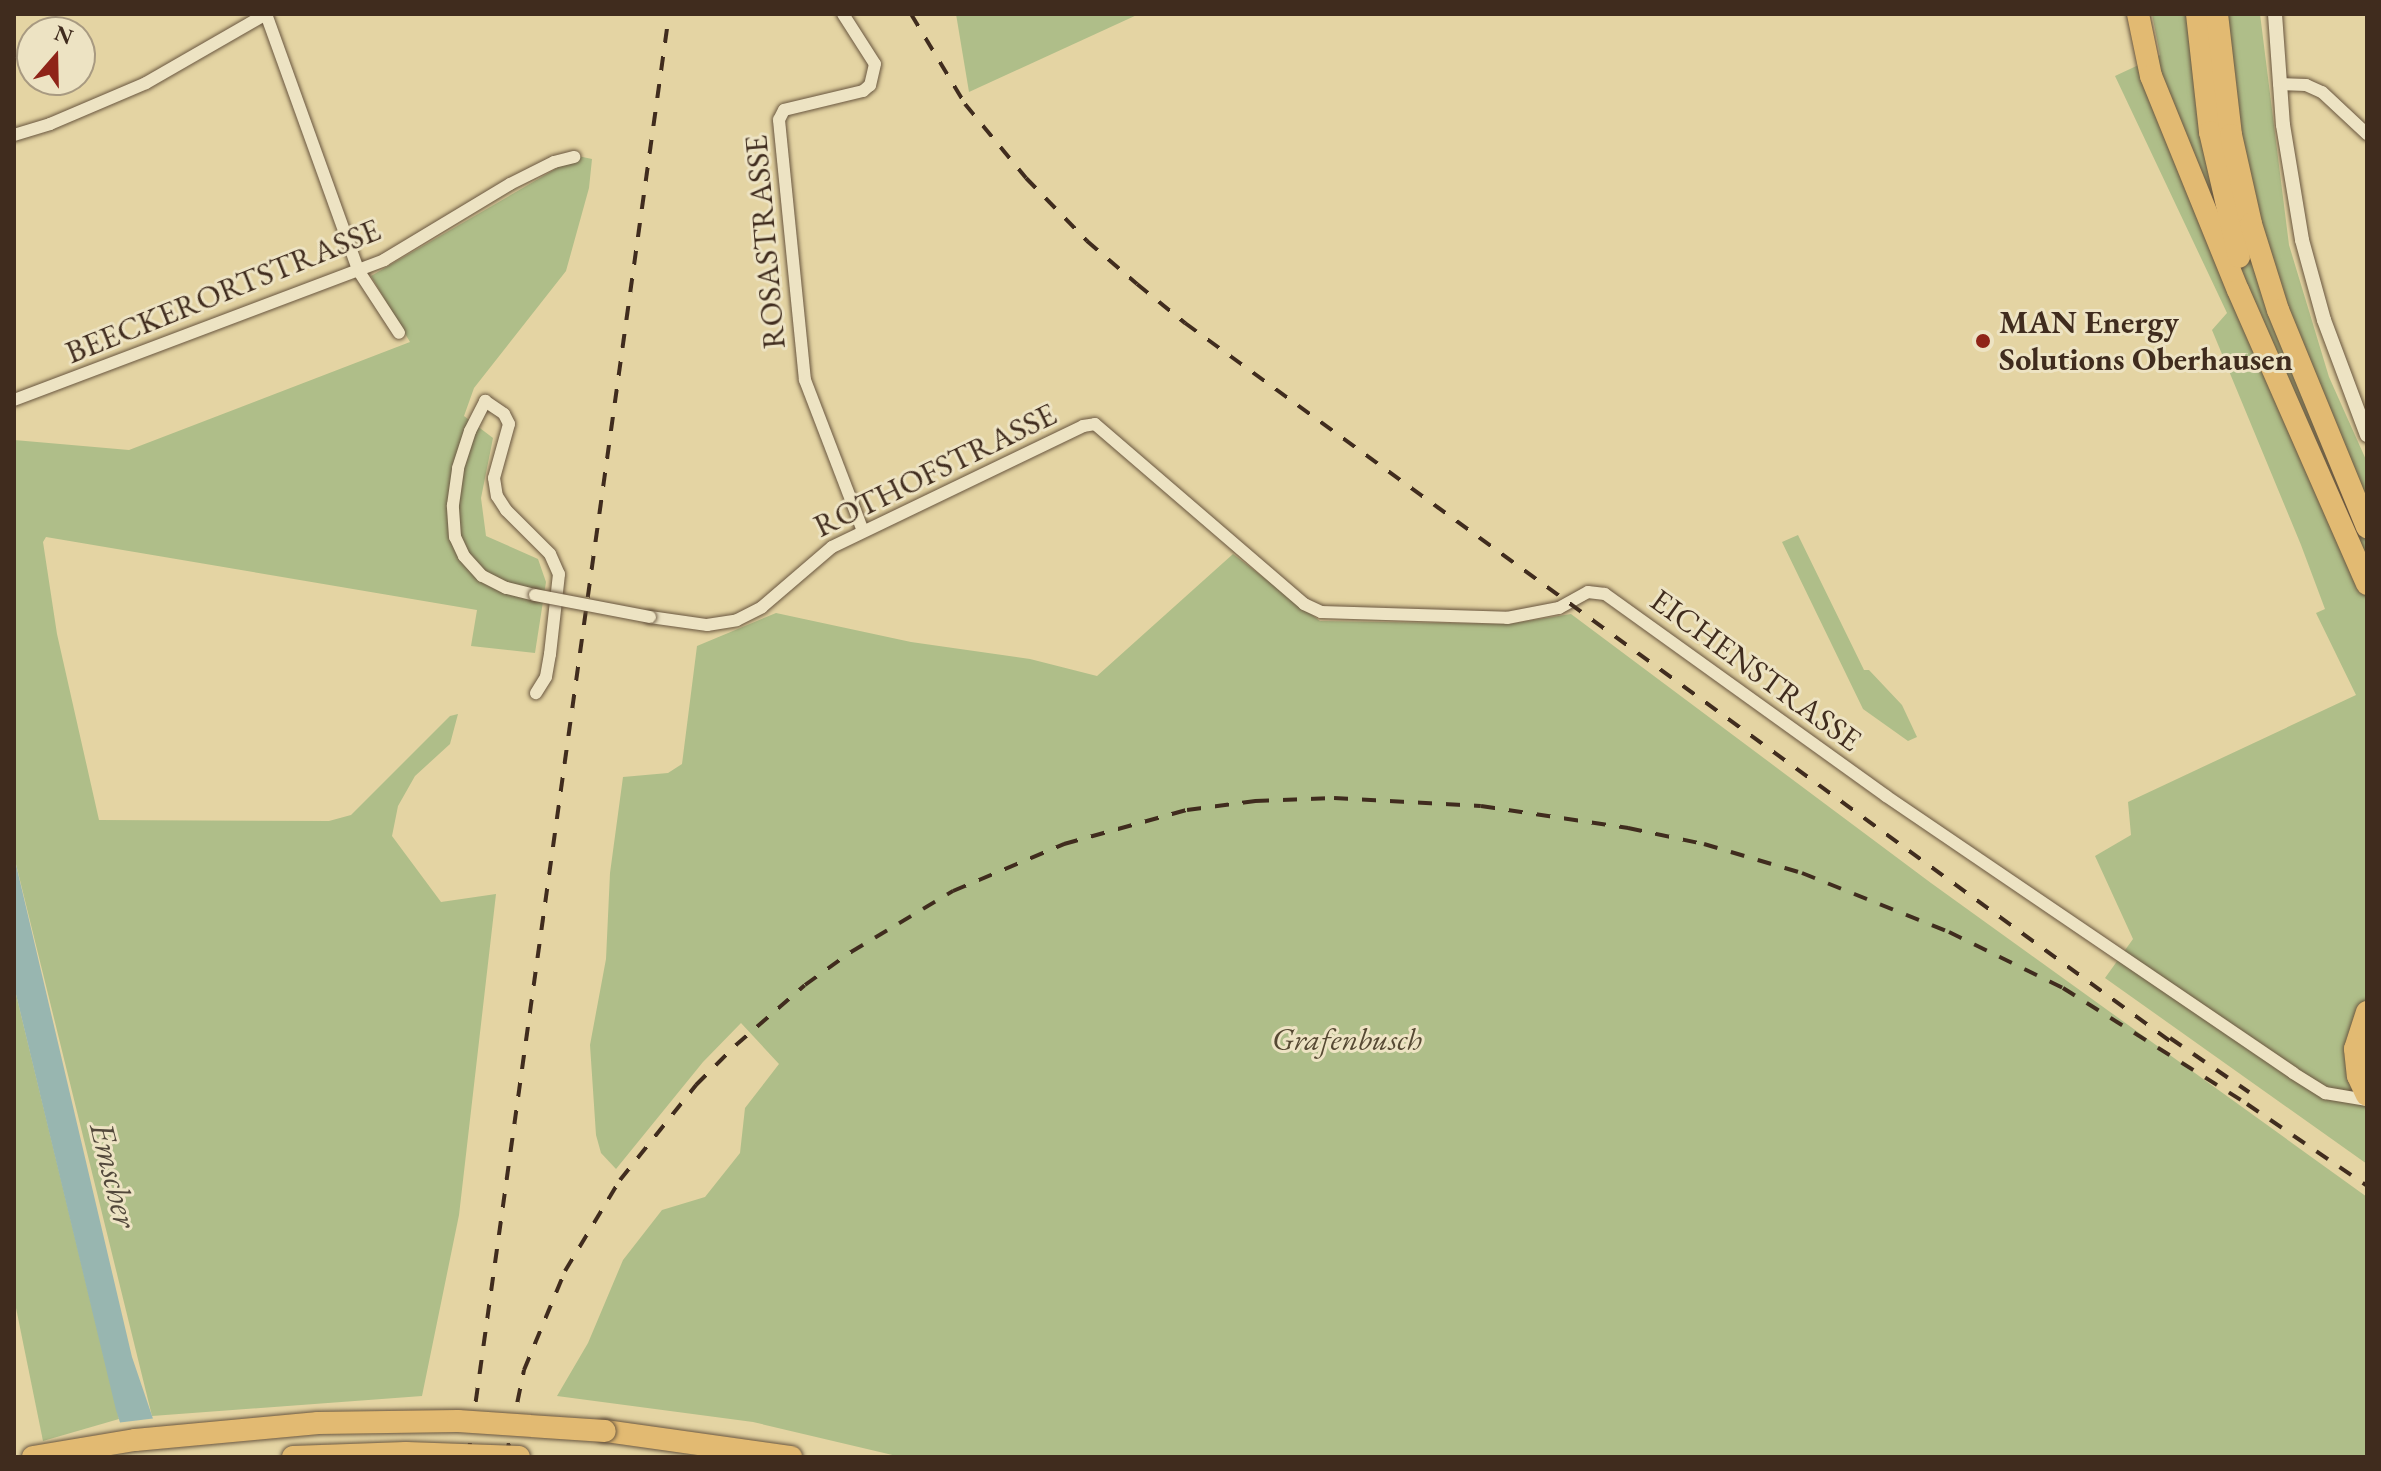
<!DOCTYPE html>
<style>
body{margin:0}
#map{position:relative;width:2381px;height:1471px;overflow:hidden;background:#e4d4a3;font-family:"EB Garamond",serif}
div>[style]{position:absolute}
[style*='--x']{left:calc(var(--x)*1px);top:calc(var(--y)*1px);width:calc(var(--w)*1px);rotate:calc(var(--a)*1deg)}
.green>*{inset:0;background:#afbe89}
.water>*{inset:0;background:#98b6b0}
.pier>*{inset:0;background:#e4d4a3}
.roads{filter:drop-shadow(0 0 2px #69563f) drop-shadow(0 0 2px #69563f)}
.minor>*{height:12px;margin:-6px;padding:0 6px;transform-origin:6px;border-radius:6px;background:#ede3c3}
.tertiary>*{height:14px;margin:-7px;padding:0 7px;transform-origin:7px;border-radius:7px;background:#ede3c3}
.motorway>*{height:22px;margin:-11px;padding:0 11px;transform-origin:11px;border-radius:11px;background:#e2ba72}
.rail>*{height:4px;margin-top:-2px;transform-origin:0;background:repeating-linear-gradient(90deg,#402c1e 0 14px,transparent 0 28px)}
.bridges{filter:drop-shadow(0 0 2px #69563f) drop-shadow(0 0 2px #69563f)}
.minor-bridge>*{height:12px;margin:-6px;padding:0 6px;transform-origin:6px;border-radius:6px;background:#ede3c3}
.motorway-bridge>*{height:22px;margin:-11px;padding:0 11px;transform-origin:11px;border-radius:11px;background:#e2ba72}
.dots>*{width:22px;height:22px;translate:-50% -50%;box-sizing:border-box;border:4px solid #ede3c3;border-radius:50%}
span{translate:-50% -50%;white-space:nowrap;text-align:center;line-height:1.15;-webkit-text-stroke:6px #ede3c3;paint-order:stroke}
.street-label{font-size:32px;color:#402c1e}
.poi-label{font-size:32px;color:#402c1e;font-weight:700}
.left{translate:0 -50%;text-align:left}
.park-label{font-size:32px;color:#564933;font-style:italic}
.water-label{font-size:34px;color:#52483b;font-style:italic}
.frame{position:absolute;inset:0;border:16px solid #402c1e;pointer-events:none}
.north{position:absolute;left:16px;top:16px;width:80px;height:80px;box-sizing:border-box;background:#ede3c3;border:2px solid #a89a81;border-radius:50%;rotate:20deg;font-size:22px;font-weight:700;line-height:32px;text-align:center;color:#402c1e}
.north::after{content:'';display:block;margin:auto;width:28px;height:36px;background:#8f2418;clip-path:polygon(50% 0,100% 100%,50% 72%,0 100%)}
</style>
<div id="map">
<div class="green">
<i style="clip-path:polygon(956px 14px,1139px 14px,969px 92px)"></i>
<i style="clip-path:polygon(2152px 14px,2260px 14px,2289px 245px,2329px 377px,2367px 462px,2367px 1164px,2105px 978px,2133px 939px,2095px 856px,2131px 835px,2128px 802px,2356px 695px,2316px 613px,2325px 609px,2301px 545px,2212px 330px,2227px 313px,2115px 76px,2160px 55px)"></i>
<i style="clip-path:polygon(578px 156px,592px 159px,589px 188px,566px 271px,474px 388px,464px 416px,493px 438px,481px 498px,486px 536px,538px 559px,546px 582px,535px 653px,471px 646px,477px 610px,46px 537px,43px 542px,57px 634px,99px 820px,329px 821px,351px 815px,450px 716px,458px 714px,450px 744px,415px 776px,398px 806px,392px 836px,441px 902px,496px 894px,459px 1215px,422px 1396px,152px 1416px,14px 856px,14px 440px,129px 450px,410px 342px,371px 276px)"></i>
<i style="clip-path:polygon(1798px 535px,1864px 670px,1869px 670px,1902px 705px,1917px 737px,1908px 741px,1863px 709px,1782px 542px)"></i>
<i style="clip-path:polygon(1233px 554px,1320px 621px,1509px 624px,1571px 614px,1931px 883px,2367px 1197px,2367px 1457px,901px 1457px,753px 1422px,557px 1396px,588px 1343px,623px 1260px,662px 1210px,705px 1197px,740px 1153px,745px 1108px,779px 1064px,741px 1023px,703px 1062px,616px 1169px,601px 1153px,596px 1135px,590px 1045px,606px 959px,610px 873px,623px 777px,668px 773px,682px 764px,697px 646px,776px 613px,911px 642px,1030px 659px,1097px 676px)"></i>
<i style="clip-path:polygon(14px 986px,119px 1419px,43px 1441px,14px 1298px)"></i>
</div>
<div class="water">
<i style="clip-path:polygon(14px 856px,132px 1357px,166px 1457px,131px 1457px,116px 1410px,14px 986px)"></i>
</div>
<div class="pier">
<i style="clip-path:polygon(157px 1418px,170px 1457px,127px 1457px,116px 1423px)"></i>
</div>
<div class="roads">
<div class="minor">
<i style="--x:266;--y:14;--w:272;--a:70.2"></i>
<i style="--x:358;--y:270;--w:75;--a:56.9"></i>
<i style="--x:843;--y:14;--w:59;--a:57.4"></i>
<i style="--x:875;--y:64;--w:22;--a:103"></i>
<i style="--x:870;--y:85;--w:9;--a:139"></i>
<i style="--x:863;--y:91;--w:81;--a:166.5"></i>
<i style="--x:784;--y:110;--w:11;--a:117"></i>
<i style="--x:779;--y:120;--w:261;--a:84.3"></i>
<i style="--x:805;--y:380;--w:162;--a:69"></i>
<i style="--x:2279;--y:84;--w:27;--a:2"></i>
<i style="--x:2306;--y:85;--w:17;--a:24"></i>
<i style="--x:2322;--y:92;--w:62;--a:43"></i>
<i style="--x:14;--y:135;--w:38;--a:-17"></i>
<i style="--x:50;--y:124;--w:104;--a:-23.1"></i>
<i style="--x:146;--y:83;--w:138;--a:-29.9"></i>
<i style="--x:14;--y:400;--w:396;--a:-20.7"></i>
<i style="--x:384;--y:260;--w:147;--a:-31.1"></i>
<i style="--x:510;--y:184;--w:49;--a:-26.6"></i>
<i style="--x:554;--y:162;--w:21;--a:-14"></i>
<i style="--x:535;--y:595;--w:30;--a:-166"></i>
<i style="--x:506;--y:588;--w:27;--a:-153"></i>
<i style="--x:482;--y:576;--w:27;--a:-132"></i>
<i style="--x:464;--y:556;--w:21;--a:-115"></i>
<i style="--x:455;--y:537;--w:32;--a:-94"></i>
<i style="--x:453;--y:505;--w:37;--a:-82"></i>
<i style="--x:458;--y:468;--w:39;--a:-72"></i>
<i style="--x:470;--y:431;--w:34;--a:-63"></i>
<i style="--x:485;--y:401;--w:23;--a:34"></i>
<i style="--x:504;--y:414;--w:11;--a:63"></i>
<i style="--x:509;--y:424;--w:56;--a:105.5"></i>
<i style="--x:494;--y:478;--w:18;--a:81"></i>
<i style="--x:497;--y:496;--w:17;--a:57"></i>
<i style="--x:506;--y:510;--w:62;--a:45"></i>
<i style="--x:550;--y:554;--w:22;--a:66"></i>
<i style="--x:559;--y:574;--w:81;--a:96.4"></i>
<i style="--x:550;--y:654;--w:23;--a:100"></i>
<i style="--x:546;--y:677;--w:19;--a:122"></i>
<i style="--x:650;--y:617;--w:58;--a:8"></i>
<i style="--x:707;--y:625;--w:30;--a:-9"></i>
<i style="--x:737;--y:620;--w:28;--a:-27"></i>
<i style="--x:762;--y:607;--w:92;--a:-40.6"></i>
<i style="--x:832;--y:547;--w:279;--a:-25.7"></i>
<i style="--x:1083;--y:426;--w:12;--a:-9"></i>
<i style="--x:1095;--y:424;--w:276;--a:40.7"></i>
<i style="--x:1304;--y:604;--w:19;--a:25"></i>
<i style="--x:1321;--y:612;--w:186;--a:1.8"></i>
<i style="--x:1507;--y:618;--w:53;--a:-10.9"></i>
<i style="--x:1559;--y:608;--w:33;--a:-29"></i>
<i style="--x:1588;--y:592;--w:17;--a:7"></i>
<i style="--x:1605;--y:594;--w:346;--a:35.7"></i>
<i style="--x:1886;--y:796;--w:492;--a:34.2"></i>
<i style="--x:2293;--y:1073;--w:38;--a:32"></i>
<i style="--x:2325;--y:1093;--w:43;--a:9.5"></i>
</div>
<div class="tertiary">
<i style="--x:2275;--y:14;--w:111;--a:85.9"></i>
<i style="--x:2283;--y:125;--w:117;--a:80.6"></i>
<i style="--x:2302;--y:240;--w:83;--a:74.6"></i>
<i style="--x:2324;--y:320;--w:123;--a:69.5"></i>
</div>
<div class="motorway">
<i style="--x:2138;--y:14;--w:63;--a:78.2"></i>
<i style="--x:2151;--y:76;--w:231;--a:67.9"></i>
<i style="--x:2238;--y:290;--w:321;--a:66.3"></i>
<i style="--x:2197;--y:14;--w:119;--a:83.7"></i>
<i style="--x:2210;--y:132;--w:128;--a:76.9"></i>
<i style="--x:2217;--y:14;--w:122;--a:83.4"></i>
<i style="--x:2231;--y:135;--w:91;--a:77.3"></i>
<i style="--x:2251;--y:224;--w:90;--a:72.6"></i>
<i style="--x:2278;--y:310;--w:235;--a:67.7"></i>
<i style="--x:2367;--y:1012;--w:39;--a:108"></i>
<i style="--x:2355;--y:1049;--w:27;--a:84"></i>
<i style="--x:2358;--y:1076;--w:21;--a:65"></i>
<i style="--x:605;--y:1431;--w:188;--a:8"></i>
</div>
</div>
<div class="rail">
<i style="--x:911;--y:14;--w:105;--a:59"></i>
<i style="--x:965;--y:104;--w:96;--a:50.5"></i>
<i style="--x:1026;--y:178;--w:88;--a:45.9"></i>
<i style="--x:1087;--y:241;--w:66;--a:40.7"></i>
<i style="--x:1137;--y:284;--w:62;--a:39.1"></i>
<i style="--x:1185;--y:323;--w:1228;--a:36.09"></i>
<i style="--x:2170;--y:1038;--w:96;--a:34.4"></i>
<i style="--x:468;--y:1457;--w:1457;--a:-82.07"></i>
<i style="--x:506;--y:1457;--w:89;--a:-78.3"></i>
<i style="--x:524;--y:1370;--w:107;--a:-67.5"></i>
<i style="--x:565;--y:1271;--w:106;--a:-58.9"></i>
<i style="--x:620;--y:1180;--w:122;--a:-51.3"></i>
<i style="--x:696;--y:1085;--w:57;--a:-45"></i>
<i style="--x:736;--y:1045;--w:91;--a:-41"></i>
<i style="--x:805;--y:985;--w:57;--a:-35.7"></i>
<i style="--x:851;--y:952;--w:119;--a:-30.9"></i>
<i style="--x:953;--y:891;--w:121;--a:-22.9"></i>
<i style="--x:1064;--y:844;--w:128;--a:-15.5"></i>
<i style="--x:1187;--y:810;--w:69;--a:-7.5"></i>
<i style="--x:1255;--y:801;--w:79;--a:-2.2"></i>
<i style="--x:1334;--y:798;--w:147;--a:3.1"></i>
<i style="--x:1481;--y:806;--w:149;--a:8.5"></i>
<i style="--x:1628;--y:828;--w:78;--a:11.9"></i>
<i style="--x:1704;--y:844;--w:102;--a:16.5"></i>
<i style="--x:1802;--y:873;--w:158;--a:21.9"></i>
<i style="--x:1949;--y:932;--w:127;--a:26.2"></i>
<i style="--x:2063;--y:988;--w:218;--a:32.2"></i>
<i style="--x:2247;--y:1104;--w:145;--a:34.3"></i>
</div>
<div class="bridges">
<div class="minor-bridge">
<i style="--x:535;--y:595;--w:117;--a:10.8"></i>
</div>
<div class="motorway-bridge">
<i style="--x:33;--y:1457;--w:103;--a:-9.5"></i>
<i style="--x:135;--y:1440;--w:184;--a:-5.3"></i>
<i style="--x:318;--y:1423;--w:140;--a:-0.8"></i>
<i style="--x:458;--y:1421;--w:147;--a:3.9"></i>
<i style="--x:293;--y:1457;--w:113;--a:-2"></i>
<i style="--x:406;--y:1453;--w:113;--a:2"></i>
</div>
</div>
<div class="dots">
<i style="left:1983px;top:341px;background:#8f2418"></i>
</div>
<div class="street-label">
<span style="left:765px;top:242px;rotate:-95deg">ROSASTRASSE</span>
<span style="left:223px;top:291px;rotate:-22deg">BEECKERORTSTRASSE</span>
<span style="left:935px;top:470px;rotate:-26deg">ROTHOFSTRASSE</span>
<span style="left:1756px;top:670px;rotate:36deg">EICHENSTRASSE</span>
</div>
<div class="poi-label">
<span class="left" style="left:1999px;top:341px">MAN Energy<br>Solutions Oberhausen</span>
</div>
<div class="park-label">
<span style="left:1347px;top:1039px">Grafenbusch</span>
</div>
<div class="water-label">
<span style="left:114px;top:1175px;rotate:76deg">Emscher</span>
</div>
<div class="frame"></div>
<div class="north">N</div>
</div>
